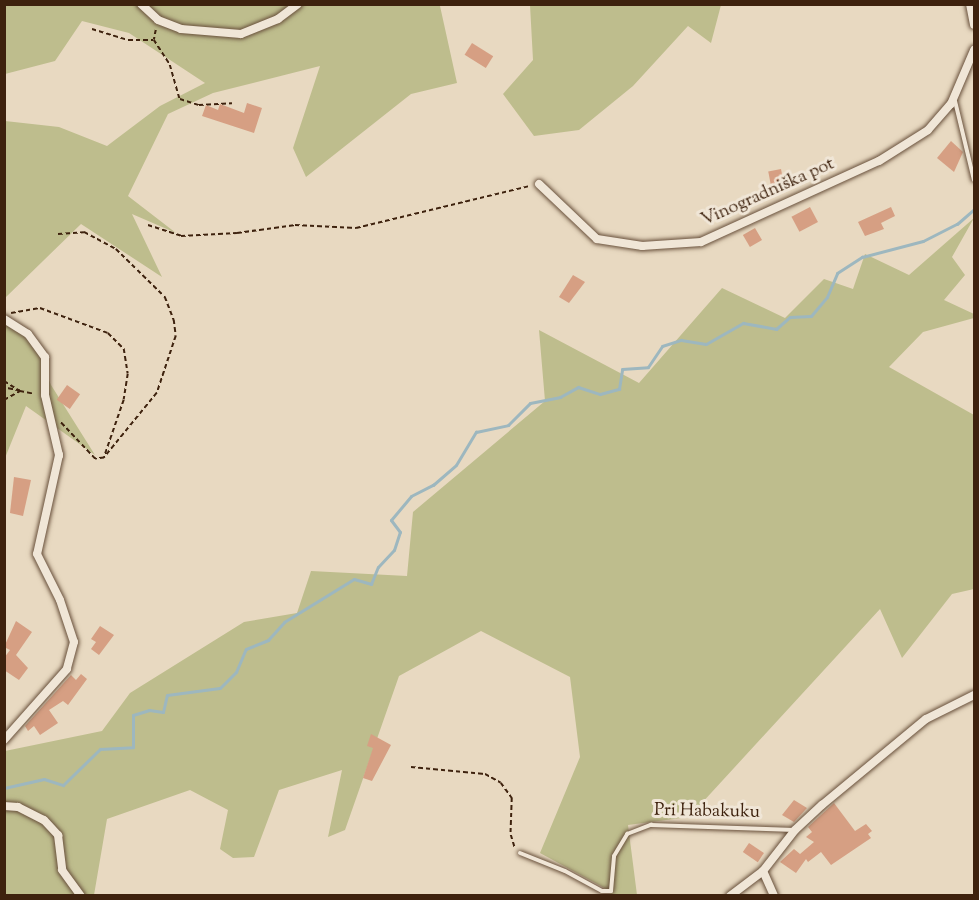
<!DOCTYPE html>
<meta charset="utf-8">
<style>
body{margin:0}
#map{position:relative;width:979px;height:900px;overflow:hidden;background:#e8d9c1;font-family:"Sorts Mill Goudy",serif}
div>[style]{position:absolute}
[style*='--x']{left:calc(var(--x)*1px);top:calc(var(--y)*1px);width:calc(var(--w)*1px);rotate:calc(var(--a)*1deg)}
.green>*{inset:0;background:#bebd8d}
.stream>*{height:3px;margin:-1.5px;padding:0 1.5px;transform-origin:1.5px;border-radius:1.5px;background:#9db7bf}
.building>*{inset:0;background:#d69f83;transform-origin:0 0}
.path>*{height:1.5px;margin-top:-0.75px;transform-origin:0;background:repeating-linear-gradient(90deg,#3e220e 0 4.5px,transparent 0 7.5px)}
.roads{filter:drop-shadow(0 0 2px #68503b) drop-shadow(0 0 2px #68503b)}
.service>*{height:4px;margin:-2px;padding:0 2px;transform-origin:2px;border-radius:2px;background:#f0e6d7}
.minor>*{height:8px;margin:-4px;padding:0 4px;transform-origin:4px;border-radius:4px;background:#f0e6d7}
span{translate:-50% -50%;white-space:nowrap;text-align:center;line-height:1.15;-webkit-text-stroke:6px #f0e6d7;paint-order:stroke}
.street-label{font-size:18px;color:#3e220e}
.frame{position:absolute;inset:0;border:6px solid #3e220e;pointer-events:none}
</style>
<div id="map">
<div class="green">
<i style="clip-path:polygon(5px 5px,445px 5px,440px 6px,457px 83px,411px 94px,306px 177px,293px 148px,320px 66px,213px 93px,168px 114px,128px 196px,176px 233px,132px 214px,162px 277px,81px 224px,5px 298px,5px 121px,59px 127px,107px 146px,160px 106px,205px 83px,129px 33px,82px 21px,55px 61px,5px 74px)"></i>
<i style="clip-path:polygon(530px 5px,530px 4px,721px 5px,711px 43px,688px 26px,633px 86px,579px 130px,534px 136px,503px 94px,533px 60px)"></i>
<i style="clip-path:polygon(974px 218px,952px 257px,965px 275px,944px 300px,974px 314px,974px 318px,923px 332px,889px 367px,974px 415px,974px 589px,952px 594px,902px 658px,880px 609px,689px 817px,628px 825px,637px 895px,611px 895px,610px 891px,540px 853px,580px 757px,570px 677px,481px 631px,399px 676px,345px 830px,328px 837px,342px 770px,279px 790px,254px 857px,233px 858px,220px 849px,228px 810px,190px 790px,107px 819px,94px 895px,5px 896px,5px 751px,102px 731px,130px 693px,244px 622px,297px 613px,311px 571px,407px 576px,413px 512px,545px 401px,539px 330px,639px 383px,722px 288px,785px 318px,824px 279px,853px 289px,865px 254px,909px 275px)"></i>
<i style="clip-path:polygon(5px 322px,29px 331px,51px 385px,95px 455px,26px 406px,5px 458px)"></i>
</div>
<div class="stream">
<i style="--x:4;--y:788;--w:41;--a:-12.7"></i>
<i style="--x:44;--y:779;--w:20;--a:18"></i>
<i style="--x:63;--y:785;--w:52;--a:-44.2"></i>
<i style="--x:100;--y:749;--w:33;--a:-3"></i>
<i style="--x:133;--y:747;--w:32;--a:-90"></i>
<i style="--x:133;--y:715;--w:17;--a:-17"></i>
<i style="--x:149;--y:710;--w:14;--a:8"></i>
<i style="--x:163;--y:712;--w:17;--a:-77"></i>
<i style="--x:167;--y:695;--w:53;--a:-7.5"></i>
<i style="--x:220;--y:688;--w:23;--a:-45"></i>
<i style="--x:236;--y:672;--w:25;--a:-67"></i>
<i style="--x:246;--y:649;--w:24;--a:-22"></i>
<i style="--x:268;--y:640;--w:24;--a:-48"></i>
<i style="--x:284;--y:622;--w:82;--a:-31.6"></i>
<i style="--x:354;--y:579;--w:18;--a:16"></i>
<i style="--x:371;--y:584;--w:18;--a:-68"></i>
<i style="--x:378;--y:567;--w:23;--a:-47"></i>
<i style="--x:394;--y:550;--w:19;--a:-72"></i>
<i style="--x:400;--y:532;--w:15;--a:-127"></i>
<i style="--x:391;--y:520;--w:31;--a:-50"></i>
<i style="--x:411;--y:496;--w:25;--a:-27"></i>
<i style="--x:433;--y:485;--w:30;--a:-41"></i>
<i style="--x:456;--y:465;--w:39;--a:-59"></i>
<i style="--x:476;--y:432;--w:33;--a:-12"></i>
<i style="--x:508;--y:425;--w:31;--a:-45"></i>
<i style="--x:530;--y:403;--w:31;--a:-11"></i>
<i style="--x:560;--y:397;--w:21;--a:-29"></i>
<i style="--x:578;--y:387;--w:23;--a:18"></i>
<i style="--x:600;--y:394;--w:20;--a:-15"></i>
<i style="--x:619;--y:389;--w:20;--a:-81"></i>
<i style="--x:622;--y:369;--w:26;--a:-4"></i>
<i style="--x:648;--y:367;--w:25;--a:-56"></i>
<i style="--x:662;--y:346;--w:20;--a:-18"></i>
<i style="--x:681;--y:340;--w:25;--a:9"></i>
<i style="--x:706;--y:344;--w:43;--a:-29.6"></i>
<i style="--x:743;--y:323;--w:34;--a:10"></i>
<i style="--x:776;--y:329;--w:18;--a:-41"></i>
<i style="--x:790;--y:317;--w:21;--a:-3"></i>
<i style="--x:811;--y:316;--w:25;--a:-50"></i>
<i style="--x:827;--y:297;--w:26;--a:-67"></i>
<i style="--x:837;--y:273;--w:30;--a:-33"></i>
<i style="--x:862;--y:257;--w:63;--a:-14.7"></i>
<i style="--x:923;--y:241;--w:38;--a:-27"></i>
<i style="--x:957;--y:224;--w:23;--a:-41"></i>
</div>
<div class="building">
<i style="left:472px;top:43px;width:25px;height:14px;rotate:32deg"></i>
<i style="clip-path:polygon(247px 103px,262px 108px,254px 133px,202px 116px,206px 105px,218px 110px,220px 104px,244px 113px)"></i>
<i style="clip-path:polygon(951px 141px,963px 152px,954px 172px,937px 158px)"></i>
<i style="left:781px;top:169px;width:16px;height:13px;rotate:79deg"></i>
<i style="left:810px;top:207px;width:17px;height:21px;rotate:62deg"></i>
<i style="clip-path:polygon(891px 207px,895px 216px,881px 223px,884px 229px,865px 236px,858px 222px)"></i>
<i style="left:755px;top:228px;width:14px;height:14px;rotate:60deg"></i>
<i style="clip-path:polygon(573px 275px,585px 282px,569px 303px,559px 297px)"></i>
<i style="left:67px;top:385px;width:16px;height:18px;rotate:35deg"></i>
<i style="clip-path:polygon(14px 477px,31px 480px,23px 516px,10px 513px)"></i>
<i style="clip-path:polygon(16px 621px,32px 632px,16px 655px,28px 668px,19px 680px,4px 670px,4px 658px,10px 650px,4px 647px)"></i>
<i style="clip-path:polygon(100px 626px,114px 635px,99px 655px,91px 649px,96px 642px,91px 639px)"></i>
<i style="clip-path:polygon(81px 674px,87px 679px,68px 705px,63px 701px,49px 710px,58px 723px,40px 735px,34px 726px,28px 731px,25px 726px,71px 675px,76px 680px)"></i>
<i style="clip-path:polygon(371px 734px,391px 745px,372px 781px,363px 778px,373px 748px,367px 746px)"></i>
<i style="clip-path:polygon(794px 800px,807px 808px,794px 822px,782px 815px)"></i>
<i style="clip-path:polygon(834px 803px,855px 831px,866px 824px,872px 831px,868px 834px,871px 838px,831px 865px,821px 852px,808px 862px,806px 859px,796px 873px,780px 862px,794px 849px,800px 854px,814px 842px,806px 837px,812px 832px,808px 827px)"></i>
<i style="left:749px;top:843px;width:18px;height:11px;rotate:34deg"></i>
</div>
<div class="path">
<i style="--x:488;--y:5;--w:1;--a:-90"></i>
<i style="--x:92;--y:29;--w:38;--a:17"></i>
<i style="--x:128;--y:40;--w:25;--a:0"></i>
<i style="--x:156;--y:30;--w:10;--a:101"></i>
<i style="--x:154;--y:40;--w:30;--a:57"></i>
<i style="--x:170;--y:65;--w:35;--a:74"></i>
<i style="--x:180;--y:99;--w:20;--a:18"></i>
<i style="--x:199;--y:105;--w:33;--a:-3"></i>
<i style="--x:148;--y:225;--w:35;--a:18"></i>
<i style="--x:181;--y:236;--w:56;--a:-3.1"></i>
<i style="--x:237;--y:233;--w:59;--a:-7.9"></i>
<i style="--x:295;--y:225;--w:61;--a:2.8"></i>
<i style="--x:356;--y:228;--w:178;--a:-13.6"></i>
<i style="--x:58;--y:234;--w:26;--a:-4"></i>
<i style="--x:84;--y:232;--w:36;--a:28"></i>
<i style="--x:116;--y:249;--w:69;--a:44.4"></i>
<i style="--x:165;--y:297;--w:25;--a:69"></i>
<i style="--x:174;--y:320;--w:16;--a:83"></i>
<i style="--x:176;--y:336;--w:60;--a:108.4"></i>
<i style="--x:157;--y:393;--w:84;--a:129.2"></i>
<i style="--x:104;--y:458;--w:9;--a:174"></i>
<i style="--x:95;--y:459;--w:50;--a:-133.4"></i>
<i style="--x:11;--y:313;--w:29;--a:-10"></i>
<i style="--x:40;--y:308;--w:72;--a:20.2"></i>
<i style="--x:108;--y:333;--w:23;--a:45"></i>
<i style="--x:124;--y:349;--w:25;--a:81"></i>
<i style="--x:128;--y:374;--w:26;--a:99"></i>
<i style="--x:124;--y:400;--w:58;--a:109.1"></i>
<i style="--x:4;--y:381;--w:19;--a:32"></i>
<i style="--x:20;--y:391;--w:16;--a:-169"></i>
<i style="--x:4;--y:400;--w:18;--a:-29"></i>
<i style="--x:20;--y:391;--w:15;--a:11"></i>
<i style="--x:411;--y:767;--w:74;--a:5.4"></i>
<i style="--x:485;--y:774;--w:18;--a:29"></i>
<i style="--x:501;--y:783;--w:19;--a:54"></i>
<i style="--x:512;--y:798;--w:37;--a:92"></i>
<i style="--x:511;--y:835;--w:14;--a:73"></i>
</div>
<div class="roads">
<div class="service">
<i style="--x:955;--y:101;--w:81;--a:76.5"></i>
<i style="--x:520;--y:853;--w:48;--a:21.8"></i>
<i style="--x:565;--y:871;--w:42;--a:28.4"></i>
<i style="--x:602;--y:891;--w:9;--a:0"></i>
<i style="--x:611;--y:891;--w:35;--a:-85"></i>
<i style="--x:614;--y:856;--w:26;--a:-59"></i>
<i style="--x:627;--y:834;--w:26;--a:-21"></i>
<i style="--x:651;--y:825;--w:144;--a:2"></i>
</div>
<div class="minor">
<i style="--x:141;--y:4;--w:23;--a:43"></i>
<i style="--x:158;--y:20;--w:25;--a:21"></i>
<i style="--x:181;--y:29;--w:60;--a:4.8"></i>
<i style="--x:241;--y:34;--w:40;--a:-22"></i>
<i style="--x:278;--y:19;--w:25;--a:-37"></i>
<i style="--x:970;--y:4;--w:21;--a:79"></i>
<i style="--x:539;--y:184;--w:80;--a:43.5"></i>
<i style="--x:597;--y:239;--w:46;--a:8.8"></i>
<i style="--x:642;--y:246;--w:59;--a:-3.9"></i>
<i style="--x:701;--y:242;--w:196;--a:-24.5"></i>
<i style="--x:879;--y:161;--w:58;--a:-32.3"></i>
<i style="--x:928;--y:130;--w:35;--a:-49"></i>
<i style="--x:951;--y:104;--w:59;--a:-66.9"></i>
<i style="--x:4;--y:319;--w:28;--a:32"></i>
<i style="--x:28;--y:334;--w:29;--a:54"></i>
<i style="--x:45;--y:357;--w:38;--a:90"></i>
<i style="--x:45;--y:395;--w:62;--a:76.9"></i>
<i style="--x:59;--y:455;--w:101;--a:102.5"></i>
<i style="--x:37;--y:554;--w:51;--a:63.4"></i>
<i style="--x:60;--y:600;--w:44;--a:71.6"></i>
<i style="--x:74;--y:642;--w:28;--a:105"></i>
<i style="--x:67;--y:669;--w:95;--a:131.6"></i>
<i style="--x:4;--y:806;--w:14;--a:4"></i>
<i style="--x:18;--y:807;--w:29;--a:27"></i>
<i style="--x:44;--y:820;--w:21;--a:47"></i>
<i style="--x:58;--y:835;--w:35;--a:83"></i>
<i style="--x:62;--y:870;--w:32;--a:54"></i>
<i style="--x:763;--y:871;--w:27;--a:66"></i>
<i style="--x:730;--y:896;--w:41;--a:-37.1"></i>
<i style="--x:763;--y:871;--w:52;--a:-52"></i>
<i style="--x:795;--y:830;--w:37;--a:-43"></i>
<i style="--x:822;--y:805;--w:135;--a:-39.6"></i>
<i style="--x:926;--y:719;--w:54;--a:-26.6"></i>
</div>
</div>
<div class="street-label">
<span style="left:768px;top:193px;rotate:-24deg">Vinogradniška pot</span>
<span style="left:707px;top:812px;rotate:1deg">Pri Habakuku</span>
</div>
<div class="frame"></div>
</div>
